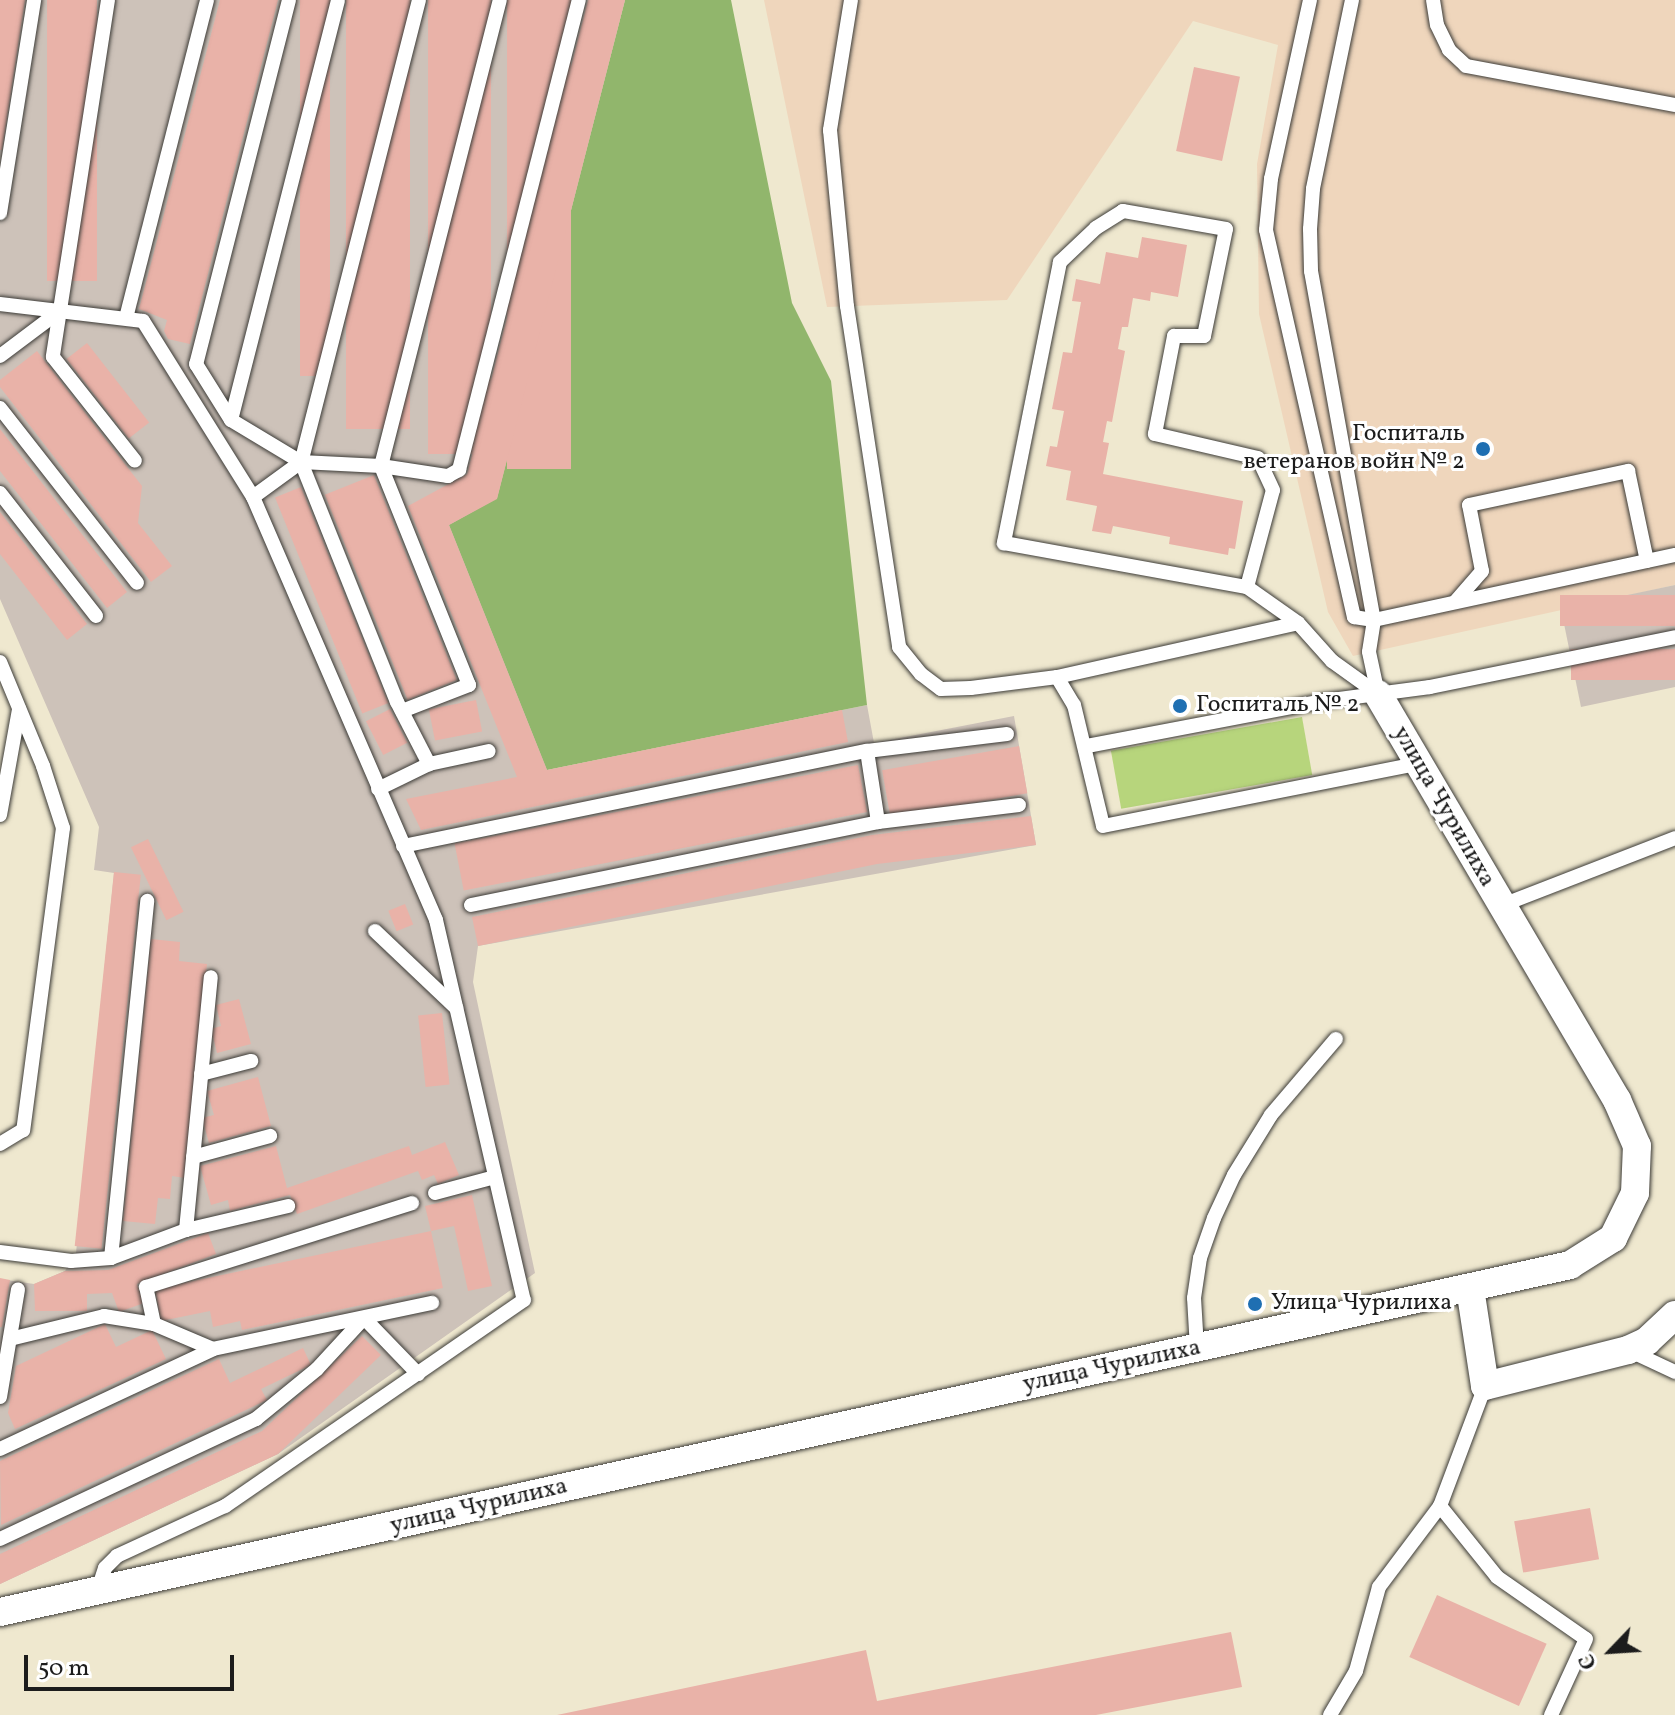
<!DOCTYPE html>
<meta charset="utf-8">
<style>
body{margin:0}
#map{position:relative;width:1675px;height:1715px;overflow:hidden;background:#efe8cf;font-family:Vollkorn,serif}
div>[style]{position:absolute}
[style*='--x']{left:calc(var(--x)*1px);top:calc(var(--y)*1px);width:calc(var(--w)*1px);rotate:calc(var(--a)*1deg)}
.built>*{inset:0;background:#efd6bc}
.industrial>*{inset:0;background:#cdc2b9}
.green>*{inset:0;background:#b7d57c;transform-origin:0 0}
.forest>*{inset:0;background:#91b66c}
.building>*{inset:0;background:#e9b2a8;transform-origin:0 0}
.roads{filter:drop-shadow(0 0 2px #3c3b37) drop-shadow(0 0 2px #3c3b37)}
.service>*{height:14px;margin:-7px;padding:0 7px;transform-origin:7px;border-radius:7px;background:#fff}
.minor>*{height:28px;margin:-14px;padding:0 14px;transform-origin:14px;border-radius:14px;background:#fff}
.dots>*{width:22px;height:22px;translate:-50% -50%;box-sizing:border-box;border:4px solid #fff;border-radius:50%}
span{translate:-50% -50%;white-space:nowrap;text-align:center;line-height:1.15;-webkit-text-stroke:6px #fff;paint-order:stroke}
.poi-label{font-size:24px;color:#1c1c1c}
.right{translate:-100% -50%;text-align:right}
.left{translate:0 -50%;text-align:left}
.street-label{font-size:24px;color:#1c1c1c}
.north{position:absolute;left:1571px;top:1611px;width:80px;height:80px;-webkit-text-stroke:6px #fff;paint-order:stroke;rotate:245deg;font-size:22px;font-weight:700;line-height:32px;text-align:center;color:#1c1c1c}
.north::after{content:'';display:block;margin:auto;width:28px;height:36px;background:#1c1c1c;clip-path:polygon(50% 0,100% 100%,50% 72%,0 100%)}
.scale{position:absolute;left:24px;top:1655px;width:210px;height:36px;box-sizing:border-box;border:4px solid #1c1c1c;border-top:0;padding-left:10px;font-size:24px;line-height:28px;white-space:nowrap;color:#1c1c1c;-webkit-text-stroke:6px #fff;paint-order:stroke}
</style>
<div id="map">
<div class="built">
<i style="clip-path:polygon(764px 0,1675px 0,1675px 585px,1353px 656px,1328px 612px,1259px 314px,1257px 164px,1278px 45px,1193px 21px,1007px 300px,827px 307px)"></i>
</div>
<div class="industrial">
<i style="clip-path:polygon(0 0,625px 0,497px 499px,548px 770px,867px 705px,874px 743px,1014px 716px,1036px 845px,478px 946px,473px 982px,535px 1273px,278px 1454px,0 1584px,0 1279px,34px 1284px,65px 1271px,76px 1253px,114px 873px,94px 870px,99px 827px,0 599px)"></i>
<i style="clip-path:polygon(1675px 585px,1675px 687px,1581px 707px,1561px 609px)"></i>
</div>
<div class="green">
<i style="left:1302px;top:717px;width:59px;height:194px;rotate:80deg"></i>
</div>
<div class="forest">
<i style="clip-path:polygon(625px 0,731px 0,792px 303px,831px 381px,867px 705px,547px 770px,449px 525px,497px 498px)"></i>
</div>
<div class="building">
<i style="clip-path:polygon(0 0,25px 0,2px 150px,0 150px)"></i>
<i style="left:47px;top:0;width:50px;height:281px"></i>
<i style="clip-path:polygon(220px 0,278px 0,190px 344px,168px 339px,164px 331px,167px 320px,139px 309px)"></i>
<i style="left:300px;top:0;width:30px;height:376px"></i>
<i style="left:346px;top:0;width:64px;height:429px"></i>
<i style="left:428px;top:0;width:63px;height:454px"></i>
<i style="left:507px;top:0;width:64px;height:469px"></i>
<i style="clip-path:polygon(588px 0,625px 0,497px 499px,449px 525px,547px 770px,842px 710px,848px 742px,421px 830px,406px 799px,517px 777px,408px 506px,467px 474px)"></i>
<i style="left:1194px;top:67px;width:47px;height:86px;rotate:12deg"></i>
<i style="clip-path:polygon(1142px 237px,1187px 245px,1178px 297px,1151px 292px,1150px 301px,1133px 298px,1128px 327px,1122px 327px,1118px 349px,1125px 351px,1112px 422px,1107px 421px,1103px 442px,1109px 443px,1103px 474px,1243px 501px,1235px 549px,1229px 548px,1228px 555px,1169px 544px,1170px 537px,1113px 526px,1111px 534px,1092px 531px,1097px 506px,1066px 500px,1071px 471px,1046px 466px,1050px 446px,1057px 447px,1064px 411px,1052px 409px,1063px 352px,1072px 353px,1081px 302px,1072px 301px,1076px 279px,1100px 284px,1106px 252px,1138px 258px)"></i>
<i style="left:87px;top:343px;width:101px;height:26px;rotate:52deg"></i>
<i style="clip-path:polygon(37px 351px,142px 486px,138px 523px,172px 566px,151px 582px,0 387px,0 380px)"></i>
<i style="clip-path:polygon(0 429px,127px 592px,107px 608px,0 471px)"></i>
<i style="left:374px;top:475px;width:221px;height:53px;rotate:68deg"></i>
<i style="left:301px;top:487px;width:233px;height:28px;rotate:68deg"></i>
<i style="clip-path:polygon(0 512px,87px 624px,67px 640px,0 554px)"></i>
<i style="left:1675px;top:595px;width:31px;height:115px;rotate:90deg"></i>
<i style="left:1675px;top:649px;width:31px;height:104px;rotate:90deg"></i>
<i style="left:476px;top:700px;width:32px;height:48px;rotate:79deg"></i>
<i style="left:390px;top:709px;width:38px;height:27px;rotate:63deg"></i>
<i style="left:1019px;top:746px;width:48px;height:139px;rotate:80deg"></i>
<i style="left:858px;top:765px;width:48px;height:411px;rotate:79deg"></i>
<i style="clip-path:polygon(1031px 816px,1036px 845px,877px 864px,478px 946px,472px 917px,872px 835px)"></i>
<i style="left:148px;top:839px;width:81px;height:19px;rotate:64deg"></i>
<i style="left:114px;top:872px;width:27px;height:376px;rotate:6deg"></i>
<i style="left:405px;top:904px;width:22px;height:18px;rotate:68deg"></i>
<i style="clip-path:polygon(151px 939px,180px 942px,179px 961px,207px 964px,185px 1178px,172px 1176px,170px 1199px,158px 1198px,155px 1224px,123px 1221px)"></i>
<i style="clip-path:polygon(239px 999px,251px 1044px,217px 1053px,211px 1029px,221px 1026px,216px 1005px)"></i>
<i style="left:442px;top:1013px;width:72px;height:24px;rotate:84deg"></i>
<i style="clip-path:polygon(258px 1077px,271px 1126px,209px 1143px,202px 1118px,214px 1115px,207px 1091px)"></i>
<i style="clip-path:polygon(445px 1142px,459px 1175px,438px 1184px,434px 1175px,422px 1180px,418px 1171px,297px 1214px,290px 1195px,230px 1211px,228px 1200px,211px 1205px,200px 1166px,276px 1146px,287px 1188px,409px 1146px,412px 1155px)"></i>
<i style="clip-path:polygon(472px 1195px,492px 1286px,468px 1291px,454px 1226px,431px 1231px,425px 1206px)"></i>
<i style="clip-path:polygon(431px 1231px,443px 1288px,242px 1330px,240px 1321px,213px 1327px,210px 1311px,161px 1321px,155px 1289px)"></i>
<i style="clip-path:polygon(208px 1233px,216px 1254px,137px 1284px,144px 1303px,119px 1312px,112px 1293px,87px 1294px,87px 1311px,35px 1311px,34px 1284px,65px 1271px,108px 1270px)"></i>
<i style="clip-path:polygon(0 1278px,10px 1280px,2px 1327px,0 1327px)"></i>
<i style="clip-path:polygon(105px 1324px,116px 1347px,152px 1330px,166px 1359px,15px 1429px,8px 1413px,16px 1366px)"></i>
<i style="clip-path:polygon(362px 1336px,381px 1355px,278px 1454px,0 1584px,0 1554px,262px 1431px)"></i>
<i style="clip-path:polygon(303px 1348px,311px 1365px,261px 1389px,267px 1400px,1px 1525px,0 1461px,219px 1359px,230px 1383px)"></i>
<i style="left:1590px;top:1508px;width:52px;height:77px;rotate:80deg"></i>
<i style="left:1437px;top:1595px;width:120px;height:68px;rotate:24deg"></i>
<i style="clip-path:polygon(1231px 1632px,1242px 1687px,1096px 1715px,557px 1715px,866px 1650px,877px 1701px)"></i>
</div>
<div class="roads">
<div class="service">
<i style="--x:108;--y:0;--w:361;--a:98.8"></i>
<i style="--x:53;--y:357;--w:132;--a:51.7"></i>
<i style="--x:289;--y:0;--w:376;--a:104.3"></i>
<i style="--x:196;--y:364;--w:66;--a:58"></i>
<i style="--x:231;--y:420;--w:82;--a:31"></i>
<i style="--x:419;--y:0;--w:477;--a:104.3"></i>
<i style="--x:301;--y:462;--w:258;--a:68.2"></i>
<i style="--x:397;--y:702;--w:70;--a:62.7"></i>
<i style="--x:851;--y:0;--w:132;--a:99.2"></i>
<i style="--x:830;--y:130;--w:177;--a:84.5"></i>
<i style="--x:847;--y:306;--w:345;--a:81.3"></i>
<i style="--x:899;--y:647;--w:35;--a:51"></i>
<i style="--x:921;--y:674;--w:25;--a:37"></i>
<i style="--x:941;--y:689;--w:30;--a:-2"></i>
<i style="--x:971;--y:688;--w:87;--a:-7.3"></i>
<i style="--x:1057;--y:677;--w:247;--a:-12.6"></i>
<i style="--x:1298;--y:623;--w:51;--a:48.2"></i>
<i style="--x:1332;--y:661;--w:57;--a:35.7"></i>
<i style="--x:1310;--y:0;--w:183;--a:102.3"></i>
<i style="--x:1271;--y:179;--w:51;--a:95.6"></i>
<i style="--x:1266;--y:230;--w:397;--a:77.2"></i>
<i style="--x:1354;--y:617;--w:20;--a:9"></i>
<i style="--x:1374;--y:620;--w:308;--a:-12.2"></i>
<i style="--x:1352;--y:0;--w:193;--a:101.7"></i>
<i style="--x:1313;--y:189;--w:40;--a:94.3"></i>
<i style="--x:1310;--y:229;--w:42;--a:88.6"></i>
<i style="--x:1311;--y:271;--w:355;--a:79.8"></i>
<i style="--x:1374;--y:620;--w:32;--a:99"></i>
<i style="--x:1369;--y:652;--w:43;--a:77.9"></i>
<i style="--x:1433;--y:0;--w:25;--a:81"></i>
<i style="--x:1437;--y:25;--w:28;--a:64"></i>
<i style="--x:1449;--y:50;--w:23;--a:43"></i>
<i style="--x:1466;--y:66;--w:213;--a:10.6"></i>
<i style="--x:0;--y:213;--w:216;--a:-80.9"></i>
<i style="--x:0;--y:304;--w:144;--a:6.8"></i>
<i style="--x:143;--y:321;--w:208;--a:58"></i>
<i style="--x:253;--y:497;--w:461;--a:66.6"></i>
<i style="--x:436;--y:920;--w:390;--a:77"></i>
<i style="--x:524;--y:1300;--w:363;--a:145.4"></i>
<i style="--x:225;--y:1506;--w:119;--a:155.2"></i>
<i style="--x:117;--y:1556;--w:17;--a:135"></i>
<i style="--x:105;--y:1568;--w:25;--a:108"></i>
<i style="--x:126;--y:318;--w:328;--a:-75.7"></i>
<i style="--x:0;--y:356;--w:75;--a:-36.9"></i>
<i style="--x:0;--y:408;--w:222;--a:51.9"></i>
<i style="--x:231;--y:420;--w:433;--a:-75.7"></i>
<i style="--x:0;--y:493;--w:156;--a:52"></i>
<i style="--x:253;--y:497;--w:59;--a:-36.1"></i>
<i style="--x:301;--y:462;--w:80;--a:2.9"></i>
<i style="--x:381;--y:466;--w:68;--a:8.5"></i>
<i style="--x:448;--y:476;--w:13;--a:-29"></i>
<i style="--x:459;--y:470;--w:485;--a:-75.7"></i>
<i style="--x:1247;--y:587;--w:100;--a:-75"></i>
<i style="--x:1273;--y:490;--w:35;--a:-115"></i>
<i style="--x:1258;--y:458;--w:106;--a:-166.9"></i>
<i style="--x:1155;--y:434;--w:100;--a:-79"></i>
<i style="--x:1174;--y:336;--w:30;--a:0"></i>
<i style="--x:1204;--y:336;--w:109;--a:-78.4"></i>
<i style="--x:1226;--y:229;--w:105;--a:-170.1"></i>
<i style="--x:1123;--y:211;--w:32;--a:148"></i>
<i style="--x:1096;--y:228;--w:50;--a:136.6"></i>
<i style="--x:1060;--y:262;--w:287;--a:101.3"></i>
<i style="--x:1004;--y:543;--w:247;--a:10.3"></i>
<i style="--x:1247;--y:587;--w:62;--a:35.2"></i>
<i style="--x:1455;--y:602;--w:41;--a:-48.9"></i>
<i style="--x:1482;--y:571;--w:67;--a:-101.1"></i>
<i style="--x:1469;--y:505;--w:163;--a:-12.1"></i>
<i style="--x:1628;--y:471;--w:92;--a:78.1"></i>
<i style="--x:0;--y:662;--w:113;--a:67.5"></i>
<i style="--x:43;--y:766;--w:65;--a:72.1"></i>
<i style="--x:63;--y:828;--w:305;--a:97.5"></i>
<i style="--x:23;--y:1130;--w:27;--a:149"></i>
<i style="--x:1057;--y:677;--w:33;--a:59"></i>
<i style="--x:1074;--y:705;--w:124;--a:76.5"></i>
<i style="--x:1103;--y:826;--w:320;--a:-11.2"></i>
<i style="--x:402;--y:711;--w:72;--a:-21.2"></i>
<i style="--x:469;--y:685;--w:236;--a:-111.9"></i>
<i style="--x:381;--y:466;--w:481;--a:-75.7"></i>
<i style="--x:1087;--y:746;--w:241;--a:-10.8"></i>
<i style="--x:1324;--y:701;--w:107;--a:-7.5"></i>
<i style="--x:1430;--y:687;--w:250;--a:-11.5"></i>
<i style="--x:867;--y:751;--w:72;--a:81.2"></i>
<i style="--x:378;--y:789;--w:57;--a:-26.1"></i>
<i style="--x:429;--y:764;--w:61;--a:-12.2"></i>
<i style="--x:0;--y:815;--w:108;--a:-79.8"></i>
<i style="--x:403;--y:846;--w:474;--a:-11.6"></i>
<i style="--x:867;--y:751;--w:141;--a:-6.9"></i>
<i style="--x:471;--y:905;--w:415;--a:-11.5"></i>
<i style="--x:878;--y:822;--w:142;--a:-6.9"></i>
<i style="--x:1500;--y:906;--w:188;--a:-21.2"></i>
<i style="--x:375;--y:931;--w:112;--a:43.5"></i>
<i style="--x:201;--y:1074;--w:52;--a:-14.6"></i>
<i style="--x:193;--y:1157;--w:80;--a:-15.3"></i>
<i style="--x:435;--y:1193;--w:62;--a:-14.9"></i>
<i style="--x:186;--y:1230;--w:254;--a:-84.4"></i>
<i style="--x:0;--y:1252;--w:72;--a:7.2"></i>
<i style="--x:71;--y:1261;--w:40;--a:-4.3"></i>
<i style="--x:111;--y:1258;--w:80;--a:-20.5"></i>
<i style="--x:186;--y:1230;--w:105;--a:-13.2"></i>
<i style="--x:111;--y:1258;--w:359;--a:-84.2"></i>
<i style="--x:154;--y:1324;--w:38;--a:-102"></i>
<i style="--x:146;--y:1287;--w:279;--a:-17.5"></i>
<i style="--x:10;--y:1339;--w:97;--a:-13.7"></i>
<i style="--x:104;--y:1316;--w:51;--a:9.1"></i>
<i style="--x:154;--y:1324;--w:64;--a:23"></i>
<i style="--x:1197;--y:1348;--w:50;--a:-93.4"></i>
<i style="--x:1194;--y:1298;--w:40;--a:-81.5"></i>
<i style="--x:1200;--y:1258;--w:42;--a:-70.7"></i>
<i style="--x:1214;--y:1218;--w:47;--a:-65.1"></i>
<i style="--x:1234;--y:1175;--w:70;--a:-58.3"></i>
<i style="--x:1271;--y:1115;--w:100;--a:-49.5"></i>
<i style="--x:1628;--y:1350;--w:52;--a:25.1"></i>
<i style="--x:0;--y:1397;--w:109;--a:-80.5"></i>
<i style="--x:0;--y:1449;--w:235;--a:-25.1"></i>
<i style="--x:213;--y:1349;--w:224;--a:-11.9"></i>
<i style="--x:1440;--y:1506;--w:91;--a:51.2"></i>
<i style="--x:1497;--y:1577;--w:108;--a:34.9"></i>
<i style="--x:1586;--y:1639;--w:84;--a:114.7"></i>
<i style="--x:0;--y:1539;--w:283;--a:-25.1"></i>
<i style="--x:256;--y:1419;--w:79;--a:-39.3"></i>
<i style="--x:317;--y:1369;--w:69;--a:-47.3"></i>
<i style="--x:364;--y:1318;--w:78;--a:46"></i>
<i style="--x:1330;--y:1715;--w:51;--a:-59.4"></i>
<i style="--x:1356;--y:1671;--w:87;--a:-74.7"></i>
<i style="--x:1379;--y:1587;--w:101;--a:-53"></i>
<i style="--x:1440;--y:1506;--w:128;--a:-69.4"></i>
</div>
<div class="minor">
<i style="--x:1470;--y:1288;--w:99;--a:81.3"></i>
<i style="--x:1485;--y:1386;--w:147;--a:-14.1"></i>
<i style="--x:1628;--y:1350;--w:21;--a:-25"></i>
<i style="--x:1647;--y:1341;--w:38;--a:-43"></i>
<i style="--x:0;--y:1612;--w:1608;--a:-12.46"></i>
<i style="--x:1570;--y:1265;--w:51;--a:-32.1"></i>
<i style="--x:1613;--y:1238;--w:50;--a:-63.9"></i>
<i style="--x:1635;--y:1193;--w:47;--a:-87.6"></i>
<i style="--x:1637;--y:1146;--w:50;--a:-113.5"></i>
<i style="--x:1617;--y:1100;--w:471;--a:-120.5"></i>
</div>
</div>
<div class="dots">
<i style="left:1483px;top:449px;background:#1f6fb2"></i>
<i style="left:1180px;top:706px;background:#1f6fb2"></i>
<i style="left:1255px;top:1304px;background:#1f6fb2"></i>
</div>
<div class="poi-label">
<span class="right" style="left:1465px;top:449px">Госпиталь<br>ветеранов войн № 2</span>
<span class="left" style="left:1196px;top:706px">Госпиталь № 2</span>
<span class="left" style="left:1271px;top:1304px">Улица Чурилиха</span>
</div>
<div class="street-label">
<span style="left:1443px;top:807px;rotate:60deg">улица Чурилиха</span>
<span style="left:1112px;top:1367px;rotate:-12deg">улица Чурилиха</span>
<span style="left:479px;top:1507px;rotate:-13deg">улица Чурилиха</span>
</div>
<div class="north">С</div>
<div class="scale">50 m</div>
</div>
